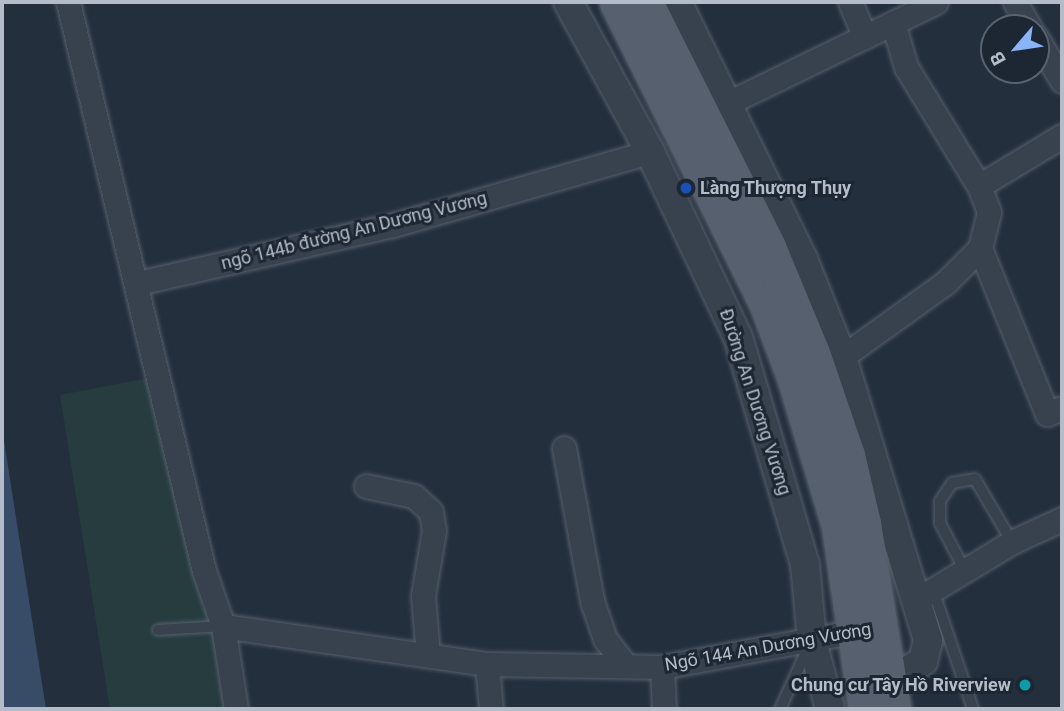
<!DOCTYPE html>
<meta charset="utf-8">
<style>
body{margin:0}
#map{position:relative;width:1064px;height:711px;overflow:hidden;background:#242f3e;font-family:Roboto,sans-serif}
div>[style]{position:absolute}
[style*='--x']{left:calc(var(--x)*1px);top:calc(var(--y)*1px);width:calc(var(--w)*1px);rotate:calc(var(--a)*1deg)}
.green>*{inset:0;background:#263c3f}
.water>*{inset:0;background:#394c67}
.roads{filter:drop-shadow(0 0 2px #565f6c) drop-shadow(0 0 2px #565f6c)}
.service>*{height:10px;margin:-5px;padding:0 5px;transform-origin:5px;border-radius:5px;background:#38414e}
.minor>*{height:23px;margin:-11.5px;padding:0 11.5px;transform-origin:11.5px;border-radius:11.5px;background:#38414e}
.tertiary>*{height:28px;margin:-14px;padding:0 14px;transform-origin:14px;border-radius:14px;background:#38414e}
.primary>*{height:35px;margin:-17.5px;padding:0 17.5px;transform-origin:17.5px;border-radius:17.5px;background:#56606e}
.dots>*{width:19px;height:19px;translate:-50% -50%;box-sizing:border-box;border:4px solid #1d2633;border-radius:50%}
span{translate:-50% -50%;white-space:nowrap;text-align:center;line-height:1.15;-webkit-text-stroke:6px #1d2633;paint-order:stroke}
.poi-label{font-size:18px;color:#b4bcc9;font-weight:700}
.left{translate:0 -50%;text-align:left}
.right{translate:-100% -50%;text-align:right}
.street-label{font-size:18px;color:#b4bcc9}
.frame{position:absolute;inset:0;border:4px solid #b4bcc9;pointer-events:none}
.north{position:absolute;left:980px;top:14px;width:70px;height:70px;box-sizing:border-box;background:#1d2633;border:2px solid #59626f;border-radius:50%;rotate:241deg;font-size:19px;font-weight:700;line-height:28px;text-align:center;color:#b4bcc9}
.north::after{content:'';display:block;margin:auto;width:24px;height:32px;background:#8ab4f8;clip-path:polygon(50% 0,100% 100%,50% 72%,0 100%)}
</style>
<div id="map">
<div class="green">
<i style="clip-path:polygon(159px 376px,239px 709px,110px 709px,60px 395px)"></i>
</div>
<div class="water">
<i style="clip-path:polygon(2px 428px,46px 709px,2px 709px)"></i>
</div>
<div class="roads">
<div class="service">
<i style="--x:965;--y:571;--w:54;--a:-117.5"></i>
<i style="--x:940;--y:523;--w:22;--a:-90"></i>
<i style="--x:940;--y:501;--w:22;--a:-56"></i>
<i style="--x:952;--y:483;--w:23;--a:-10"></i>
<i style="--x:975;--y:479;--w:73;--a:59.6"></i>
<i style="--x:933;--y:590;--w:126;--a:71.4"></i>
<i style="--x:158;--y:630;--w:65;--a:-3.5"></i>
<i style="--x:780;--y:709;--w:69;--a:-65.3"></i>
</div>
<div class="minor">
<i style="--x:68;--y:2;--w:585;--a:76.56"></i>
<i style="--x:204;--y:571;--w:58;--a:70.9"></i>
<i style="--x:223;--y:626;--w:84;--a:81.1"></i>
<i style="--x:850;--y:2;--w:38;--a:67"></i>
<i style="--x:1015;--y:2;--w:30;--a:60"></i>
<i style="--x:893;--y:23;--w:46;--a:73.5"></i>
<i style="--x:906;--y:67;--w:140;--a:58.5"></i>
<i style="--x:1036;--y:37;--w:51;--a:59.4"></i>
<i style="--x:728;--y:103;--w:231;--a:-25.9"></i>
<i style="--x:980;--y:248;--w:179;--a:68"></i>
<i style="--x:1047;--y:414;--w:16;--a:-22"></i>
<i style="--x:138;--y:283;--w:262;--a:-12.8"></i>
<i style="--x:393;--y:225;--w:267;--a:-15.9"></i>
<i style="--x:842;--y:357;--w:127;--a:-35.7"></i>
<i style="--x:945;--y:283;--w:49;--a:-45"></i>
<i style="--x:980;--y:248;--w:37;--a:-76"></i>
<i style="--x:989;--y:212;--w:28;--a:-111"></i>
<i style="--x:979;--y:186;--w:97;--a:-31.1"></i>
<i style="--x:564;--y:448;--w:156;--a:79.6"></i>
<i style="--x:592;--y:601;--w:40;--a:71.1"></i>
<i style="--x:605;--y:639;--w:33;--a:52"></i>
<i style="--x:366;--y:486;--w:49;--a:11.8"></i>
<i style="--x:414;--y:496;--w:23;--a:43"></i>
<i style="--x:431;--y:512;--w:18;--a:81"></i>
<i style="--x:434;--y:530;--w:67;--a:99.5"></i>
<i style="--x:423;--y:596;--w:60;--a:85.2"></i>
<i style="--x:916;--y:600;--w:112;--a:-31.1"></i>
<i style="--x:1012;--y:542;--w:55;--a:-24.7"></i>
<i style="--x:223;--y:626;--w:267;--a:8.2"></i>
<i style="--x:487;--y:664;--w:175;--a:1"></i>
<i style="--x:662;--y:667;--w:208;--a:-10.5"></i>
<i style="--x:487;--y:664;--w:45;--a:84.9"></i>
<i style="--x:662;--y:667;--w:42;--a:87.3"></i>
</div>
<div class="tertiary">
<i style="--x:568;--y:2;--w:171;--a:61.3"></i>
<i style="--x:650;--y:152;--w:205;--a:64.6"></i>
<i style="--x:738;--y:337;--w:237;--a:73.6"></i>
<i style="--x:805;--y:564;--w:77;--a:84.8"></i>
<i style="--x:812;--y:641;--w:70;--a:75.2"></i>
<i style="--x:677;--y:2;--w:286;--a:63.9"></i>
<i style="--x:803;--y:259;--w:105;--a:68.3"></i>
<i style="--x:842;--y:357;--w:296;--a:73.1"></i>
<i style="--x:928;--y:640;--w:22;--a:103"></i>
<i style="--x:923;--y:661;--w:40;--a:148"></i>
</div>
<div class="primary">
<i style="--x:617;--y:2;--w:337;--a:63.6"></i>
<i style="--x:767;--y:304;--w:80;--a:69.5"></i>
<i style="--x:795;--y:379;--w:153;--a:73.3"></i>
<i style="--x:839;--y:526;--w:185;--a:81.6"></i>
<i style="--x:645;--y:2;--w:274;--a:63.3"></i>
<i style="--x:768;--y:247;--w:115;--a:67.5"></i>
<i style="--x:812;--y:353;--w:108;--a:71.1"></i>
<i style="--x:847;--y:455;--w:70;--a:76.8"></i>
<i style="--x:863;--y:523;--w:188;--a:80.8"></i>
</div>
</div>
<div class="dots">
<i style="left:686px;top:188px;background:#1a4fb4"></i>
<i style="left:1025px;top:685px;background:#0f9aa8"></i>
</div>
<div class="poi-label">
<span class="left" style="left:700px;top:188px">Làng Thượng Thụy</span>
<span class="right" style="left:1011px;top:685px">Chung cư Tây Hồ Riverview</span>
</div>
<div class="street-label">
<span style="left:354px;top:231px;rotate:-14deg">ngõ 144b đường An Dương Vương</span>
<span style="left:755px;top:402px;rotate:72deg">Đường An Dương Vương</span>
<span style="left:768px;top:647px;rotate:-10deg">Ngõ 144 An Dương Vương</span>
</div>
<div class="frame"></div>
<div class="north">B</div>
</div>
